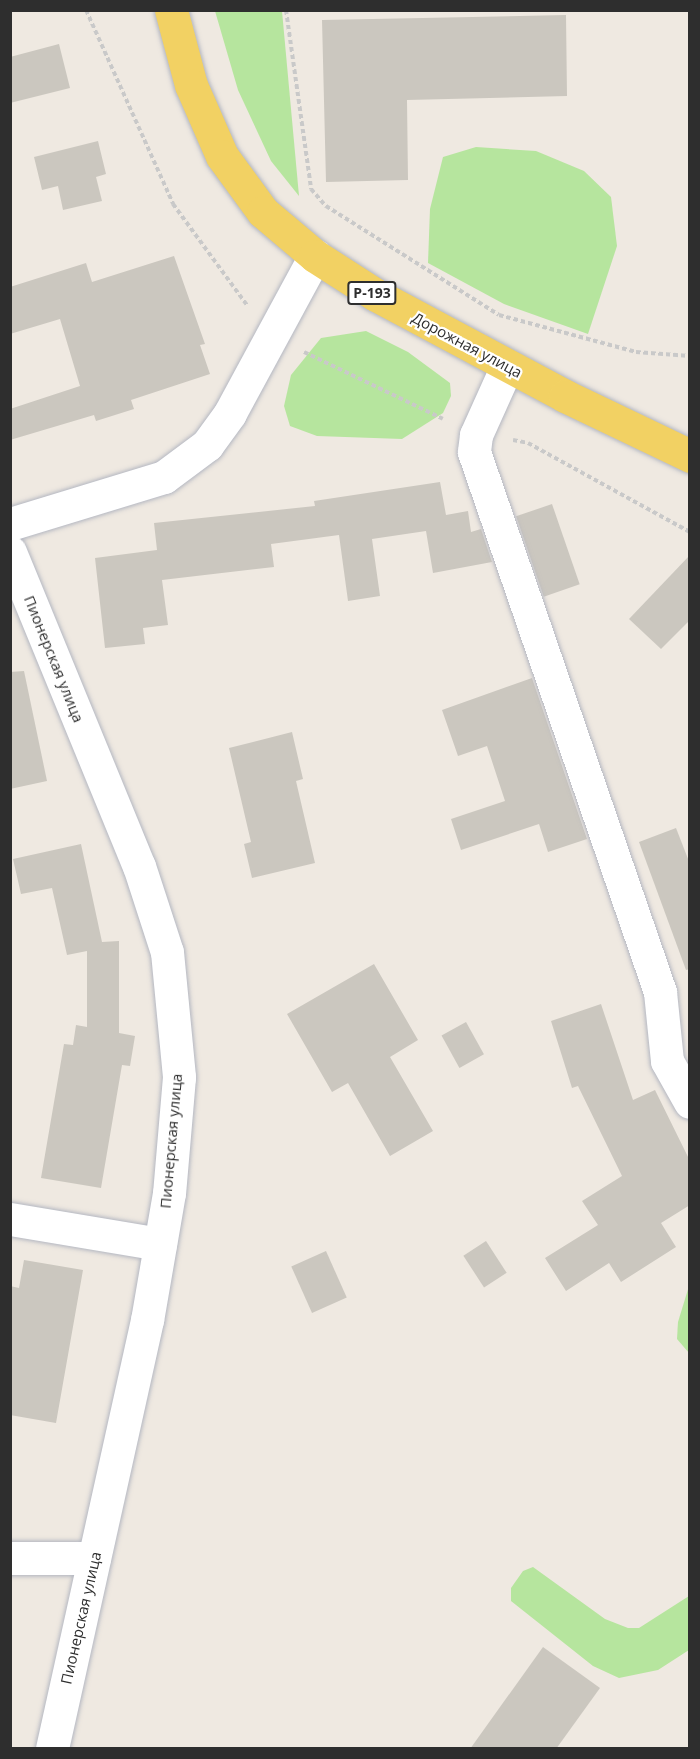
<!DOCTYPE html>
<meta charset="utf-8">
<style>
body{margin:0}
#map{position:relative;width:700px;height:1759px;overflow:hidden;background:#efe9e1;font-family:"Open Sans",sans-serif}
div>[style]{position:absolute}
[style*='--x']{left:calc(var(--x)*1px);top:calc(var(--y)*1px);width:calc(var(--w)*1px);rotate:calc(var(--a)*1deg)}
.green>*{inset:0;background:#b6e59e}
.building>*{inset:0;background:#cbc7bf;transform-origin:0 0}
.path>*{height:4px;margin-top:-2px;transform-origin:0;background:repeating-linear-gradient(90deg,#c9c9c9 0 4.5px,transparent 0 7.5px)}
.roads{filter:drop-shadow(0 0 2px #b4b7c1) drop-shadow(0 0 2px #b4b7c1)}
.minor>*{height:33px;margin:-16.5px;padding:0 16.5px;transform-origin:16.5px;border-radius:16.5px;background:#fff}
.major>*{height:33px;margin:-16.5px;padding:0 16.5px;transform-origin:16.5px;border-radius:16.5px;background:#f2d163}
span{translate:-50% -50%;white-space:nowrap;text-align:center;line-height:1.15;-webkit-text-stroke:4.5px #fff;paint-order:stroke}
.shield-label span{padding:2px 4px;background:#fff;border:2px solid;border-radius:4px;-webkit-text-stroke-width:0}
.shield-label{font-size:14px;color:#2e2e2e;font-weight:700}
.street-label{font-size:15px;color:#2e2e2e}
.frame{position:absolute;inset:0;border:12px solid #2e2e2e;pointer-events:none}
</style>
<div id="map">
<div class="green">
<i style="clip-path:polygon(215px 11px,282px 11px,299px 196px,271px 161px,238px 90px)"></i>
<i style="clip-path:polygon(476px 147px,536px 151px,584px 171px,611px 197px,617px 246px,588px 334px,504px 304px,428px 263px,430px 209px,443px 157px)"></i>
<i style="clip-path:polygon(366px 331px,408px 352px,450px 383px,451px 396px,443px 413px,402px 439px,317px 436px,290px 426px,284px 406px,291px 375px,321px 338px)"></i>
<i style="clip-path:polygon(689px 1286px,690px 1353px,689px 1353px,677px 1339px,678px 1322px)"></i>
<i style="clip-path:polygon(533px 1567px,605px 1619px,628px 1628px,639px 1628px,689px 1596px,689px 1650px,658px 1670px,619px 1678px,593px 1666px,511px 1601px,511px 1588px,523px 1571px)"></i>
</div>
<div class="building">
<i style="clip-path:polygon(566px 15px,567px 96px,407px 100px,408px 180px,326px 182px,322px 20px)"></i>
<i style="clip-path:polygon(59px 44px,70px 88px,10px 103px,10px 57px)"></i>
<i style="clip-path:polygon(98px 141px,106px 174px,96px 177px,102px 201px,63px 210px,58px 186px,42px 190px,34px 157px)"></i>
<i style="clip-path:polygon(174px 256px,205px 344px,200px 345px,210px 374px,131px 400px,134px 409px,96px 421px,94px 415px,10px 440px,10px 409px,80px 386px,60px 319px,10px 334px,10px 287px,86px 263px,92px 282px)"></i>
<i style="clip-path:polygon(440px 482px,446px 515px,468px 511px,471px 532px,481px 529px,492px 562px,433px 573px,426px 531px,372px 539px,380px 596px,348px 601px,339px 535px,271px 544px,274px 567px,162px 580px,168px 625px,143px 628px,145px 644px,105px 648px,95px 558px,157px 550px,154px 523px,315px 506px,314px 501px)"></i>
<i style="left:552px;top:504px;width:85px;height:38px;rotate:71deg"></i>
<i style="clip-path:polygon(690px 555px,690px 620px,661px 649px,629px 619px)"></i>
<i style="clip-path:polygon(24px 671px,47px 781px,10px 789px,10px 672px)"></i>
<i style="clip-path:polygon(532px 678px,587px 839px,548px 852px,539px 824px,461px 850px,451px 819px,505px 801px,487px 746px,458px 756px,442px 710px)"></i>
<i style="clip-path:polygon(292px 732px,303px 779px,296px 781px,315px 863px,252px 878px,244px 844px,251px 842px,229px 748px)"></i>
<i style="clip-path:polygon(676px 828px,690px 864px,690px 969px,686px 970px,639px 842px)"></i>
<i style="clip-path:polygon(81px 844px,102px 942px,119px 941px,119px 1033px,135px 1036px,130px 1066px,122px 1065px,101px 1188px,41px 1178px,64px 1044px,73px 1045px,76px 1025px,87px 1027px,87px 951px,67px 955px,52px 888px,21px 894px,13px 859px)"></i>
<i style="clip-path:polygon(374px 964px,418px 1040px,390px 1057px,433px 1131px,390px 1156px,348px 1083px,332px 1092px,287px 1014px)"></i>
<i style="clip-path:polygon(601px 1004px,633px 1100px,655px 1090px,690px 1161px,690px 1205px,661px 1223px,676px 1247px,621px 1282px,609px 1263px,566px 1291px,545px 1258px,598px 1225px,582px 1201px,622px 1176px,578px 1086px,572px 1088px,551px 1021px)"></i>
<i style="left:466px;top:1022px;width:37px;height:28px;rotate:61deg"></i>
<i style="left:486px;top:1241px;width:38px;height:27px;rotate:57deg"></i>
<i style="left:326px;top:1251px;width:51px;height:38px;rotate:66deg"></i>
<i style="clip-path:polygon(24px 1260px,83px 1270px,56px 1423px,10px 1415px,10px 1286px,19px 1288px)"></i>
<i style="clip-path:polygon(543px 1647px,600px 1688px,556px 1749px,470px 1749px)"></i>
</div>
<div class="path">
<i style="--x:86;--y:10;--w:213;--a:65.8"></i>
<i style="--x:173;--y:204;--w:125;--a:53.8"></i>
<i style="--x:286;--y:10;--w:181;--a:82"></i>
<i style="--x:311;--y:189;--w:23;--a:49"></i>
<i style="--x:326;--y:206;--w:204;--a:32.2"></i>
<i style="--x:499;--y:315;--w:142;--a:15.1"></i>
<i style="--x:636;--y:352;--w:54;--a:4.2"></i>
<i style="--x:304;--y:352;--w:154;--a:25.7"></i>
<i style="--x:513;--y:440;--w:15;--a:11"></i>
<i style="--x:528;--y:443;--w:185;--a:28.8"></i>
</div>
<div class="roads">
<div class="minor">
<i style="--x:507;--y:366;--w:76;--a:114.2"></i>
<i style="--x:476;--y:435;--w:17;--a:97"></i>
<i style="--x:474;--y:452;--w:571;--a:70.99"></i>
<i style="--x:660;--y:992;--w:69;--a:84.2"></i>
<i style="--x:667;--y:1061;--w:47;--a:60.7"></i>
<i style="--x:10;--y:524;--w:161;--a:-17"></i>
<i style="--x:164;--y:477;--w:54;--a:-36.7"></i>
<i style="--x:207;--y:445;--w:39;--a:-54"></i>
<i style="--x:230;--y:413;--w:179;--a:-61.6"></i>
<i style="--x:10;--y:552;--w:339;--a:67.7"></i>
<i style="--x:139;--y:866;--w:90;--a:72"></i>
<i style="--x:167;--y:952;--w:126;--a:84.5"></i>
<i style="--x:179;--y:1077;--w:116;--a:94.9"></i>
<i style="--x:169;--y:1193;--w:129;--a:99.8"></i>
<i style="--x:147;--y:1320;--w:438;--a:102.5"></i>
<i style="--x:10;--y:1219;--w:152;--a:9.5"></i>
<i style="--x:10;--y:1558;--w:84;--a:0"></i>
</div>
<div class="major">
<i style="--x:171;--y:10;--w:78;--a:75.1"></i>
<i style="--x:191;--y:85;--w:77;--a:66.4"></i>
<i style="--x:222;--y:156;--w:69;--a:53.8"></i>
<i style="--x:263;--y:212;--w:68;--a:40.2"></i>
<i style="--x:315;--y:256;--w:72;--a:32.6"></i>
<i style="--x:376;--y:295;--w:214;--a:28.1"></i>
<i style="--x:565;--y:396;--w:139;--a:25.6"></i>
</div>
</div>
<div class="shield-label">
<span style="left:372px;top:293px">Р-193</span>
</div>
<div class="street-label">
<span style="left:467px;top:345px;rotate:28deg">Дорожная улица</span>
<span style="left:54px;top:659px;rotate:68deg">Пионерская улица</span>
<span style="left:171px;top:1141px;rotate:-85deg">Пионерская улица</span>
<span style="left:81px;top:1618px;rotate:-77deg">Пионерская улица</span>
</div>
<div class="frame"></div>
</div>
